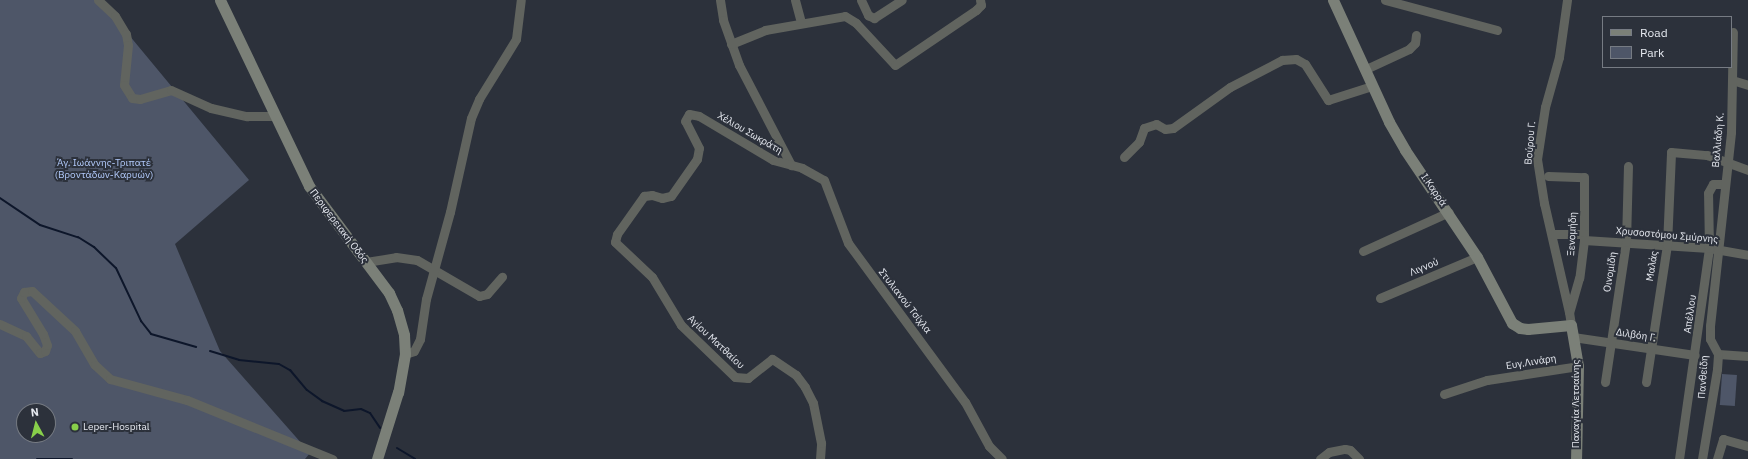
<!DOCTYPE html>
<meta charset="utf-8">
<style>
body{margin:0}
#map{position:relative;width:1748px;height:459px;overflow:hidden;background:#2c313b;font-family:"IBM Plex Sans",sans-serif}
div>[style]{position:absolute}
[style*='--x']{left:calc(var(--x)*1px);top:calc(var(--y)*1px);width:calc(var(--w)*1px);rotate:calc(var(--a)*1deg)}
.green>*{inset:0;background:#4e5668;transform-origin:0 0}
.stream>*{height:2px;margin:-1px;padding:0 1px;transform-origin:1px;border-radius:1px;background:#0d162a}
.minor>*{height:9px;margin:-4.5px;padding:0 4.5px;transform-origin:4.5px;border-radius:4.5px;background:#61645f}
.secondary>*{height:11px;margin:-5.5px;padding:0 5.5px;transform-origin:5.5px;border-radius:5.5px;background:#7b8078}
.dots>*{width:11px;height:11px;translate:-50% -50%;box-sizing:border-box;border:2px solid #2c313b;border-radius:50%}
span{translate:-50% -50%;white-space:nowrap;text-align:center;line-height:1.15;-webkit-text-stroke:4px #2c313b;paint-order:stroke}
.street-label{font-size:10px;color:#e6e9f0}
.park-label{font-size:10px;color:#b1c9fa}
.poi-label{font-size:10px;color:#e6e9f0}
.left{translate:0 -50%;text-align:left}
.legend{position:absolute;left:1602px;top:16px;width:130px;height:52px;box-sizing:border-box;background:#2c313b;border:1px solid #767b83;margin:0;padding:5px 7px;list-style:none;font-size:12px;color:#e6e9f0}
.legend li{display:flex;align-items:center;gap:8px;height:20px}
.legend b{width:20px;border:1px solid #767b83}
.north{position:absolute;left:16px;top:403px;width:40px;height:40px;box-sizing:border-box;background:#2c313b;border:1px solid #767b83;border-radius:50%;rotate:353deg;font-size:11px;font-weight:700;line-height:16px;text-align:center;color:#e6e9f0}
.north::after{content:'';display:block;margin:auto;width:14px;height:18px;background:#88cf4a;clip-path:polygon(50% 0,100% 100%,50% 72%,0 100%)}
</style>
<div id="map">
<div class="green">
<i style="clip-path:polygon(evenodd,0 0,100px 0,249px 180px,175px 244px,220px 351px,310px 453px,305px 459px,0 459px,0 0,24px 411px,48px 411px,48px 435px,24px 435px,24px 411px)"></i>
<i style="left:1722px;top:374px;width:15px;height:31px;rotate:4deg"></i>
</div>
<div class="stream">
<i style="--x:0;--y:198;--w:48;--a:34"></i>
<i style="--x:40;--y:225;--w:40;--a:18"></i>
<i style="--x:78;--y:237;--w:19;--a:32"></i>
<i style="--x:94;--y:247;--w:30;--a:44"></i>
<i style="--x:116;--y:268;--w:59;--a:64.7"></i>
<i style="--x:141;--y:321;--w:16;--a:52"></i>
<i style="--x:151;--y:334;--w:47;--a:16.1"></i>
<i style="--x:210;--y:351;--w:30;--a:17"></i>
<i style="--x:239;--y:360;--w:40;--a:5.7"></i>
<i style="--x:279;--y:364;--w:13;--a:29"></i>
<i style="--x:290;--y:370;--w:26;--a:50"></i>
<i style="--x:307;--y:390;--w:19;--a:36"></i>
<i style="--x:322;--y:401;--w:24;--a:24"></i>
<i style="--x:344;--y:411;--w:17;--a:-7"></i>
<i style="--x:361;--y:409;--w:10;--a:24"></i>
<i style="--x:370;--y:413;--w:18;--a:56"></i>
<i style="--x:397;--y:448;--w:21;--a:31"></i>
<i style="--x:37;--y:459;--w:35;--a:0"></i>
</div>
<div class="minor">
<i style="--x:98;--y:0;--w:23;--a:43"></i>
<i style="--x:115;--y:16;--w:21;--a:59"></i>
<i style="--x:126;--y:34;--w:11;--a:80"></i>
<i style="--x:128;--y:45;--w:40;--a:95.7"></i>
<i style="--x:124;--y:85;--w:15;--a:58"></i>
<i style="--x:132;--y:98;--w:8;--a:7"></i>
<i style="--x:140;--y:99;--w:32;--a:-16"></i>
<i style="--x:171;--y:90;--w:44;--a:24.2"></i>
<i style="--x:211;--y:108;--w:37;--a:13"></i>
<i style="--x:247;--y:116;--w:28;--a:0"></i>
<i style="--x:720;--y:0;--w:20;--a:81"></i>
<i style="--x:723;--y:20;--w:48;--a:70.4"></i>
<i style="--x:739;--y:65;--w:113;--a:62.5"></i>
<i style="--x:795;--y:0;--w:23;--a:75"></i>
<i style="--x:861;--y:0;--w:17;--a:65"></i>
<i style="--x:868;--y:15;--w:7;--a:27"></i>
<i style="--x:874;--y:18;--w:33;--a:-33"></i>
<i style="--x:1385;--y:0;--w:116;--a:15"></i>
<i style="--x:1567;--y:0;--w:58;--a:98"></i>
<i style="--x:1559;--y:57;--w:52;--a:105.6"></i>
<i style="--x:1545;--y:107;--w:53;--a:98.7"></i>
<i style="--x:1537;--y:159;--w:45;--a:81"></i>
<i style="--x:1544;--y:203;--w:112;--a:77.1"></i>
<i style="--x:731;--y:44;--w:37;--a:-22"></i>
<i style="--x:765;--y:30;--w:81;--a:-9.9"></i>
<i style="--x:845;--y:16;--w:13;--a:32"></i>
<i style="--x:856;--y:23;--w:57;--a:47.1"></i>
<i style="--x:895;--y:65;--w:98;--a:-34.2"></i>
<i style="--x:976;--y:10;--w:7;--a:-45"></i>
<i style="--x:981;--y:5;--w:5;--a:-101"></i>
<i style="--x:1366;--y:69;--w:47;--a:-24.9"></i>
<i style="--x:1409;--y:49;--w:8;--a:-45"></i>
<i style="--x:1415;--y:43;--w:8;--a:-83"></i>
<i style="--x:1732;--y:80;--w:17;--a:17"></i>
<i style="--x:1124;--y:157;--w:21;--a:-45"></i>
<i style="--x:1139;--y:142;--w:15;--a:-70"></i>
<i style="--x:1144;--y:128;--w:13;--a:-18"></i>
<i style="--x:1156;--y:124;--w:10;--a:29"></i>
<i style="--x:1165;--y:129;--w:8;--a:-7"></i>
<i style="--x:1173;--y:128;--w:70;--a:-35.7"></i>
<i style="--x:1230;--y:87;--w:59;--a:-27.4"></i>
<i style="--x:1282;--y:60;--w:14;--a:-4"></i>
<i style="--x:1296;--y:59;--w:10;--a:29"></i>
<i style="--x:1305;--y:64;--w:43;--a:57.4"></i>
<i style="--x:1328;--y:100;--w:46;--a:-17.7"></i>
<i style="--x:1548;--y:176;--w:36;--a:2"></i>
<i style="--x:1584;--y:177;--w:63;--a:90"></i>
<i style="--x:1584;--y:240;--w:38;--a:97"></i>
<i style="--x:1579;--y:278;--w:35;--a:106"></i>
<i style="--x:1569;--y:312;--w:13;--a:81"></i>
<i style="--x:1552;--y:234;--w:32;--a:0"></i>
<i style="--x:1584;--y:240;--w:125;--a:3.7"></i>
<i style="--x:1709;--y:248;--w:40;--a:10"></i>
<i style="--x:1363;--y:251;--w:94;--a:-24.4"></i>
<i style="--x:366;--y:262;--w:30;--a:-9"></i>
<i style="--x:396;--y:257;--w:21;--a:8"></i>
<i style="--x:417;--y:260;--w:72;--a:30.1"></i>
<i style="--x:479;--y:296;--w:8;--a:-14"></i>
<i style="--x:487;--y:294;--w:23;--a:-49"></i>
<i style="--x:1380;--y:298;--w:105;--a:-22.9"></i>
<i style="--x:0;--y:324;--w:29;--a:25"></i>
<i style="--x:26;--y:336;--w:22;--a:51"></i>
<i style="--x:40;--y:353;--w:5;--a:-22"></i>
<i style="--x:45;--y:351;--w:6;--a:-72"></i>
<i style="--x:47;--y:345;--w:12;--a:-110"></i>
<i style="--x:43;--y:334;--w:42;--a:-121.4"></i>
<i style="--x:21;--y:298;--w:7;--a:-63"></i>
<i style="--x:24;--y:292;--w:8;--a:-7"></i>
<i style="--x:32;--y:291;--w:59;--a:42.9"></i>
<i style="--x:75;--y:331;--w:39;--a:60"></i>
<i style="--x:95;--y:365;--w:21;--a:43"></i>
<i style="--x:110;--y:379;--w:80;--a:15.3"></i>
<i style="--x:187;--y:400;--w:157;--a:22.1"></i>
<i style="--x:1573;--y:337;--w:123;--a:8.4"></i>
<i style="--x:405;--y:354;--w:9;--a:-18"></i>
<i style="--x:414;--y:351;--w:13;--a:-63"></i>
<i style="--x:420;--y:339;--w:40;--a:-81.5"></i>
<i style="--x:426;--y:299;--w:90;--a:-74.6"></i>
<i style="--x:450;--y:212;--w:96;--a:-77.4"></i>
<i style="--x:471;--y:118;--w:21;--a:-67"></i>
<i style="--x:479;--y:99;--w:70;--a:-58.3"></i>
<i style="--x:516;--y:39;--w:39;--a:-83"></i>
<i style="--x:1718;--y:354;--w:30;--a:4"></i>
<i style="--x:1605;--y:382;--w:142;--a:-81.5"></i>
<i style="--x:1626;--y:242;--w:76;--a:-88.5"></i>
<i style="--x:1646;--y:382;--w:139;--a:-81.3"></i>
<i style="--x:1667;--y:245;--w:93;--a:-87.5"></i>
<i style="--x:1671;--y:152;--w:36;--a:5"></i>
<i style="--x:1707;--y:155;--w:44;--a:20.1"></i>
<i style="--x:1444;--y:394;--w:45;--a:-18"></i>
<i style="--x:1487;--y:380;--w:92;--a:-8.7"></i>
<i style="--x:820;--y:459;--w:16;--a:-86"></i>
<i style="--x:821;--y:443;--w:41;--a:-101.3"></i>
<i style="--x:813;--y:403;--w:18;--a:-117"></i>
<i style="--x:805;--y:387;--w:15;--a:-127"></i>
<i style="--x:796;--y:375;--w:29;--a:-146"></i>
<i style="--x:772;--y:359;--w:31;--a:142"></i>
<i style="--x:748;--y:378;--w:13;--a:-176"></i>
<i style="--x:735;--y:377;--w:75;--a:-136.1"></i>
<i style="--x:681;--y:325;--w:56;--a:-121.1"></i>
<i style="--x:652;--y:277;--w:51;--a:-136.6"></i>
<i style="--x:615;--y:242;--w:8;--a:-76"></i>
<i style="--x:617;--y:234;--w:47;--a:-54.6"></i>
<i style="--x:644;--y:196;--w:8;--a:-7"></i>
<i style="--x:652;--y:195;--w:10;--a:17"></i>
<i style="--x:662;--y:198;--w:9;--a:-13"></i>
<i style="--x:671;--y:196;--w:45;--a:-54.9"></i>
<i style="--x:697;--y:159;--w:11;--a:-80"></i>
<i style="--x:699;--y:148;--w:30;--a:-117"></i>
<i style="--x:685;--y:121;--w:8;--a:-60"></i>
<i style="--x:689;--y:114;--w:10;--a:11"></i>
<i style="--x:699;--y:116;--w:86;--a:30.7"></i>
<i style="--x:773;--y:160;--w:30;--a:15"></i>
<i style="--x:802;--y:168;--w:25;--a:29"></i>
<i style="--x:824;--y:180;--w:67;--a:69.1"></i>
<i style="--x:848;--y:243;--w:197;--a:53.7"></i>
<i style="--x:965;--y:402;--w:50;--a:61.4"></i>
<i style="--x:989;--y:446;--w:18;--a:45"></i>
<i style="--x:1320;--y:459;--w:11;--a:-38"></i>
<i style="--x:1329;--y:452;--w:16;--a:-11"></i>
<i style="--x:1345;--y:449;--w:5;--a:11"></i>
<i style="--x:1350;--y:450;--w:13;--a:45"></i>
<i style="--x:1679;--y:459;--w:213;--a:-81.9"></i>
<i style="--x:1709;--y:248;--w:55;--a:-91"></i>
<i style="--x:1708;--y:193;--w:10;--a:-61"></i>
<i style="--x:1713;--y:184;--w:11;--a:0"></i>
<i style="--x:1702;--y:459;--w:91;--a:-80.5"></i>
<i style="--x:1717;--y:369;--w:15;--a:-86"></i>
<i style="--x:1718;--y:354;--w:17;--a:-118"></i>
<i style="--x:1710;--y:339;--w:13;--a:-90"></i>
<i style="--x:1710;--y:326;--w:195;--a:-83.8"></i>
<i style="--x:1731;--y:132;--w:100;--a:-88.9"></i>
<i style="--x:1717;--y:459;--w:21;--a:-73"></i>
<i style="--x:1723;--y:439;--w:26;--a:16"></i>
</div>
<div class="secondary">
<i style="--x:220;--y:0;--w:206;--a:64.4"></i>
<i style="--x:309;--y:186;--w:134;--a:53.2"></i>
<i style="--x:389;--y:293;--w:19;--a:65"></i>
<i style="--x:397;--y:310;--w:26;--a:74"></i>
<i style="--x:404;--y:335;--w:19;--a:87"></i>
<i style="--x:405;--y:354;--w:39;--a:100"></i>
<i style="--x:398;--y:392;--w:70;--a:107.4"></i>
<i style="--x:1333;--y:0;--w:134;--a:65.3"></i>
<i style="--x:1389;--y:122;--w:32;--a:60"></i>
<i style="--x:1405;--y:150;--w:129;--a:56.1"></i>
<i style="--x:1477;--y:257;--w:75;--a:62.1"></i>
<i style="--x:1512;--y:323;--w:9;--a:32"></i>
<i style="--x:1520;--y:328;--w:8;--a:7"></i>
<i style="--x:1528;--y:329;--w:43;--a:-5.3"></i>
<i style="--x:1571;--y:325;--w:42;--a:80.3"></i>
<i style="--x:1578;--y:366;--w:93;--a:91.2"></i>
</div>
<div class="dots">
<i style="left:75px;top:427px;background:#88cf4a"></i>
</div>
<div class="street-label">
<span style="left:750px;top:133px;rotate:30deg">Χέλιου Σωκράτη</span>
<span style="left:1718px;top:140px;rotate:-85deg">Βαλλιάδη Κ.</span>
<span style="left:1530px;top:143px;rotate:-85deg">Βούρου Γ.</span>
<span style="left:1434px;top:190px;rotate:55deg">Ι.Καρρά</span>
<span style="left:339px;top:226px;rotate:53deg">Περιφερειακή Οδός</span>
<span style="left:1572px;top:234px;rotate:-87deg">Ξενομήδη</span>
<span style="left:1667px;top:235px;rotate:5deg">Χρυσοστόμου Σμύρνης</span>
<span style="left:1652px;top:266px;rotate:-81deg">Μαλάς</span>
<span style="left:1424px;top:267px;rotate:-23deg">Λιγνού</span>
<span style="left:1610px;top:272px;rotate:-81deg">Οινομίδη</span>
<span style="left:905px;top:301px;rotate:52deg">Στυλιανού Τσίχλα</span>
<span style="left:1690px;top:314px;rotate:-82deg">Απέλλου</span>
<span style="left:1636px;top:335px;rotate:9deg">Διλβόη Γ.</span>
<span style="left:716px;top:342px;rotate:43deg">Αγίου Ματθαίου</span>
<span style="left:1531px;top:362px;rotate:-9deg">Ευγ.Λινάρη</span>
<span style="left:1703px;top:377px;rotate:-86deg">Πανθείδη</span>
<span style="left:1576px;top:404px;rotate:-90deg">Παναγία Λετσαίνης</span>
</div>
<div class="park-label">
<span style="left:104px;top:168px">Άγ. Ιωάννης-Τριπατέ<br>(Βροντάδων-Καρυών)</span>
</div>
<div class="poi-label">
<span class="left" style="left:83px;top:427px">Leper-Hospital</span>
</div>
<ul class="legend">
<li><b style="height:5px;background:#7b8078"></b>Road</li>
<li><b style="height:11px;background:#4e5668"></b>Park</li>
</ul>
<div class="north">N</div>
</div>
